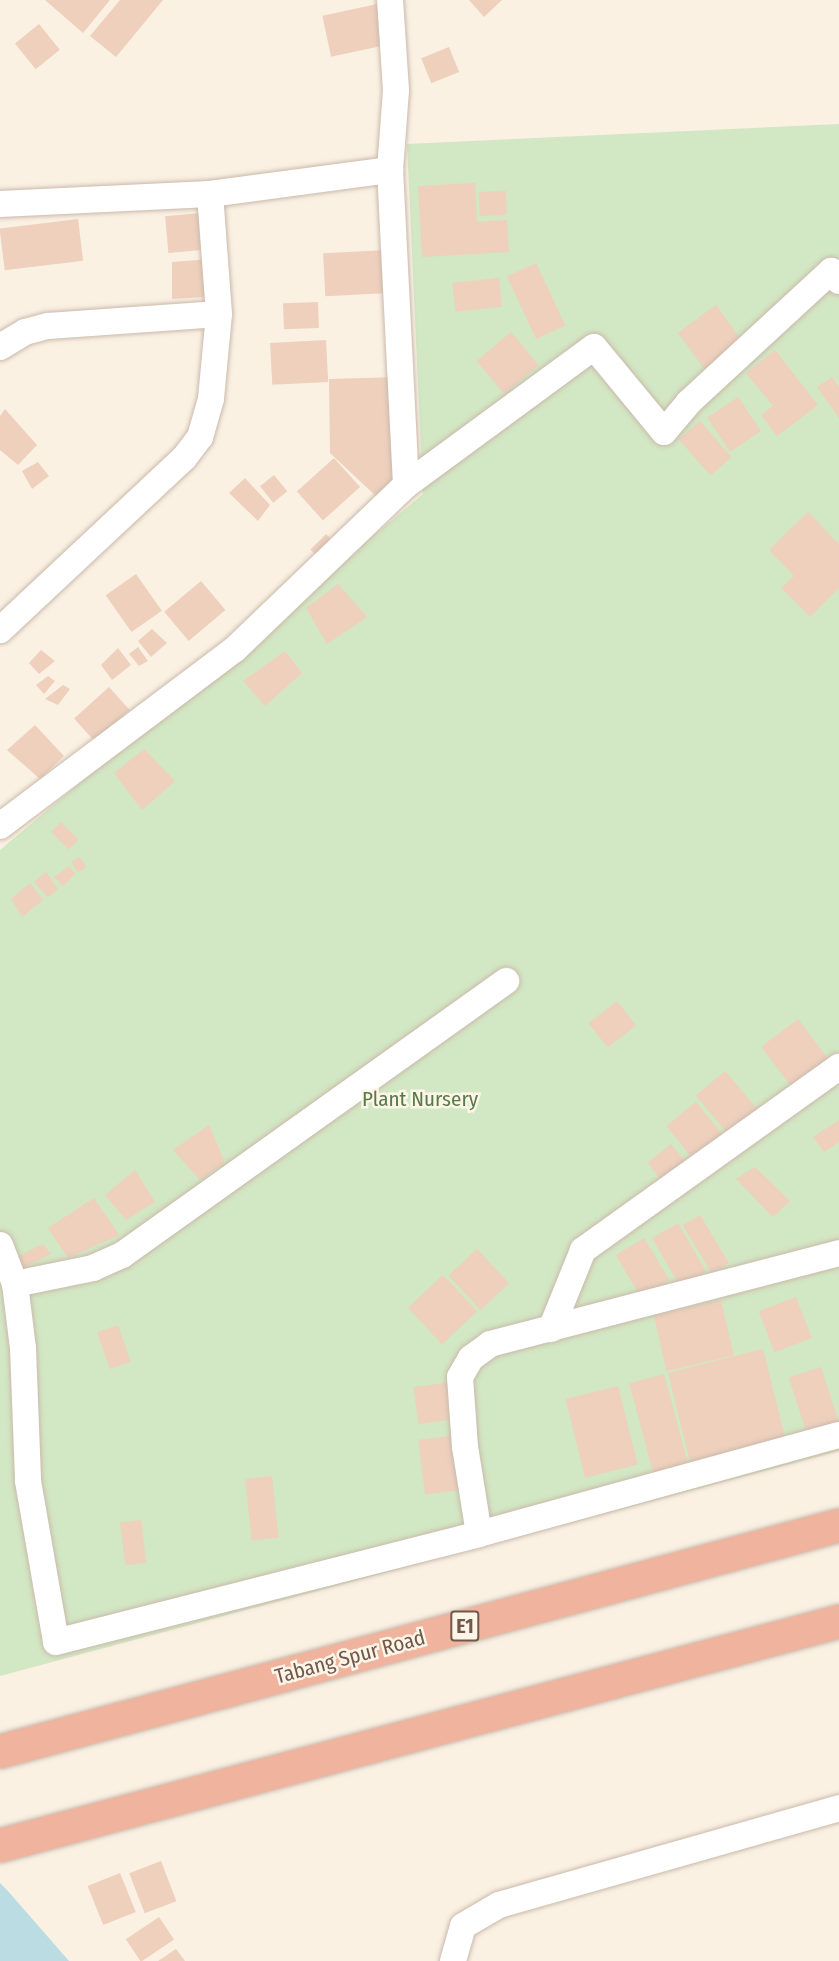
<!DOCTYPE html>
<style>
body{margin:0}
#map{position:relative;width:839px;height:1961px;overflow:hidden;background:#faf1e3;font-family:"Fira Sans Condensed",sans-serif}
div>[style]{position:absolute}
[style*='--x']{left:calc(var(--x)*1px);top:calc(var(--y)*1px);width:calc(var(--w)*1px);rotate:calc(var(--a)*1deg)}
.green>*{inset:0;background:#d2e7c3}
.water>*{inset:0;background:#badce2}
.building>*{inset:0;background:#eed0bd;transform-origin:0 0}
.roads{filter:drop-shadow(0 0 2px #cab9ab) drop-shadow(0 0 2px #cab9ab)}
.minor>*{height:26px;margin:-13px;padding:0 13px;transform-origin:13px;border-radius:13px;background:#fff}
.motorway>*{height:33px;margin:-16.5px;padding:0 16.5px;transform-origin:16.5px;border-radius:16.5px;background:#f0b39e}
span{translate:-50% -50%;white-space:nowrap;text-align:center;line-height:1.15;-webkit-text-stroke:5px #fef5e9;paint-order:stroke}
.shield-label span{padding:2px 4px;background:#fef5e9;border:2px solid;border-radius:4px;-webkit-text-stroke-width:0}
.shield-label{font-size:20px;color:#70584b;font-weight:700}
.park-label{font-size:21px;color:#567b47}
.street-label{font-size:21px;color:#70584b}
</style>
<div id="map">
<div class="green">
<i style="clip-path:polygon(839px 124px,839px 1451px,0 1676px,0 850px,423px 494px,407px 144px)"></i>
</div>
<div class="water">
<i style="clip-path:polygon(0 1883px,7px 1890px,69px 1961px,0 1961px)"></i>
</div>
<div class="building">
<i style="clip-path:polygon(45px 0,110px 0,83px 33px)"></i>
<i style="clip-path:polygon(120px 0,163px 0,116px 57px,90px 36px)"></i>
<i style="clip-path:polygon(469px 0,502px 0,484px 17px)"></i>
<i style="left:382px;top:3px;width:42px;height:61px;rotate:78deg"></i>
<i style="left:39px;top:24px;width:33px;height:31px;rotate:51deg"></i>
<i style="left:449px;top:47px;width:27px;height:30px;rotate:68deg"></i>
<i style="clip-path:polygon(475px 183px,477px 222px,507px 220px,509px 252px,422px 257px,418px 186px)"></i>
<i style="left:506px;top:191px;width:24px;height:27px;rotate:88deg"></i>
<i style="left:201px;top:213px;width:37px;height:36px;rotate:85deg"></i>
<i style="left:78px;top:219px;width:42px;height:79px;rotate:83deg"></i>
<i style="left:387px;top:250px;width:43px;height:64px;rotate:87deg"></i>
<i style="clip-path:polygon(211px 259px,207px 297px,172px 299px,172px 262px)"></i>
<i style="left:536px;top:263px;width:69px;height:32px;rotate:65deg"></i>
<i style="left:499px;top:278px;width:29px;height:47px;rotate:84deg"></i>
<i style="left:318px;top:302px;width:26px;height:35px;rotate:88deg"></i>
<i style="left:716px;top:305px;width:49px;height:47px;rotate:54deg"></i>
<i style="left:511px;top:332px;width:43px;height:45px;rotate:50deg"></i>
<i style="left:326px;top:340px;width:42px;height:56px;rotate:87deg"></i>
<i style="clip-path:polygon(775px 350px,818px 405px,777px 436px,761px 415px,773px 406px,746px 373px)"></i>
<i style="clip-path:polygon(399px 377px,401px 476px,379px 499px,330px 453px,329px 379px)"></i>
<i style="clip-path:polygon(832px 377px,839px 387px,839px 418px,817px 387px)"></i>
<i style="left:738px;top:397px;width:41px;height:37px;rotate:56deg"></i>
<i style="clip-path:polygon(5px 409px,37px 445px,18px 465px,0 450px,0 416px)"></i>
<i style="left:700px;top:421px;width:48px;height:28px;rotate:49deg"></i>
<i style="left:334px;top:458px;width:39px;height:50px;rotate:48deg"></i>
<i style="clip-path:polygon(38px 462px,49px 476px,32px 489px,22px 471px)"></i>
<i style="left:274px;top:475px;width:21px;height:18px;rotate:51deg"></i>
<i style="clip-path:polygon(245px 478px,270px 505px,258px 521px,229px 493px)"></i>
<i style="clip-path:polygon(808px 512px,839px 544px,839px 588px,810px 617px,781px 588px,794px 576px,769px 550px)"></i>
<i style="left:326px;top:534px;width:16px;height:22px;rotate:45deg"></i>
<i style="left:136px;top:574px;width:45px;height:37px;rotate:55deg"></i>
<i style="left:201px;top:581px;width:38px;height:48px;rotate:50deg"></i>
<i style="clip-path:polygon(338px 584px,367px 617px,327px 644px,306px 608px)"></i>
<i style="clip-path:polygon(152px 629px,167px 643px,151px 657px,138px 641px)"></i>
<i style="clip-path:polygon(138px 647px,148px 661px,139px 666px,129px 654px)"></i>
<i style="clip-path:polygon(118px 648px,131px 665px,112px 680px,101px 665px)"></i>
<i style="clip-path:polygon(41px 650px,55px 661px,39px 674px,29px 663px)"></i>
<i style="clip-path:polygon(285px 651px,302px 673px,265px 706px,243px 681px)"></i>
<i style="clip-path:polygon(48px 676px,55px 681px,44px 694px,36px 685px)"></i>
<i style="clip-path:polygon(63px 685px,70px 689px,58px 705px,45px 699px)"></i>
<i style="left:109px;top:687px;width:31px;height:47px;rotate:48deg"></i>
<i style="clip-path:polygon(35px 725px,64px 756px,40px 779px,7px 750px)"></i>
<i style="clip-path:polygon(144px 749px,175px 781px,142px 810px,114px 773px)"></i>
<i style="left:61px;top:822px;width:25px;height:14px;rotate:45deg"></i>
<i style="left:80px;top:857px;width:12px;height:10px;rotate:59deg"></i>
<i style="clip-path:polygon(69px 866px,75px 874px,63px 886px,54px 877px)"></i>
<i style="clip-path:polygon(46px 872px,58px 889px,48px 897px,34px 882px)"></i>
<i style="clip-path:polygon(30px 883px,43px 900px,22px 917px,11px 899px)"></i>
<i style="left:617px;top:1001px;width:31px;height:36px;rotate:52deg"></i>
<i style="left:798px;top:1019px;width:49px;height:46px;rotate:53deg"></i>
<i style="left:725px;top:1071px;width:51px;height:38px;rotate:50deg"></i>
<i style="left:696px;top:1102px;width:45px;height:38px;rotate:51deg"></i>
<i style="clip-path:polygon(839px 1120px,839px 1142px,824px 1152px,813px 1137px)"></i>
<i style="clip-path:polygon(209px 1125px,225px 1163px,200px 1180px,173px 1150px)"></i>
<i style="left:671px;top:1144px;width:22px;height:30px;rotate:51deg"></i>
<i style="clip-path:polygon(755px 1167px,790px 1201px,773px 1217px,736px 1179px)"></i>
<i style="clip-path:polygon(135px 1170px,155px 1202px,126px 1220px,105px 1195px)"></i>
<i style="clip-path:polygon(94px 1198px,119px 1235px,68px 1258px,48px 1228px)"></i>
<i style="left:700px;top:1215px;width:56px;height:20px;rotate:59deg"></i>
<i style="left:678px;top:1223px;width:56px;height:30px;rotate:60deg"></i>
<i style="left:644px;top:1238px;width:49px;height:33px;rotate:59deg"></i>
<i style="clip-path:polygon(43px 1244px,51px 1254px,23px 1268px,19px 1256px)"></i>
<i style="left:477px;top:1249px;width:47px;height:39px;rotate:47deg"></i>
<i style="left:443px;top:1275px;width:50px;height:48px;rotate:47deg"></i>
<i style="left:796px;top:1297px;width:44px;height:40px;rotate:69deg"></i>
<i style="left:721px;top:1300px;width:57px;height:69px;rotate:77deg"></i>
<i style="left:118px;top:1325px;width:39px;height:22px;rotate:71deg"></i>
<i style="left:763px;top:1349px;width:96px;height:98px;rotate:76deg"></i>
<i style="left:821px;top:1367px;width:59px;height:34px;rotate:72deg"></i>
<i style="left:664px;top:1374px;width:97px;height:36px;rotate:75deg"></i>
<i style="left:451px;top:1382px;width:37px;height:38px;rotate:82deg"></i>
<i style="left:618px;top:1386px;width:81px;height:54px;rotate:76deg"></i>
<i style="left:458px;top:1435px;width:55px;height:40px;rotate:83deg"></i>
<i style="left:272px;top:1476px;width:62px;height:27px;rotate:84deg"></i>
<i style="left:141px;top:1520px;width:43px;height:21px;rotate:83deg"></i>
<i style="left:161px;top:1861px;width:43px;height:34px;rotate:69deg"></i>
<i style="left:120px;top:1873px;width:42px;height:35px;rotate:68deg"></i>
<i style="left:159px;top:1917px;width:27px;height:40px;rotate:56deg"></i>
<i style="clip-path:polygon(176px 1949px,185px 1961px,158px 1961px)"></i>
</div>
<div class="roads">
<div class="minor">
<i style="--x:210;--y:194;--w:120;--a:85.7"></i>
<i style="--x:0;--y:204;--w:210;--a:-2.7"></i>
<i style="--x:210;--y:194;--w:182;--a:-7.6"></i>
<i style="--x:0;--y:347;--w:29;--a:-31"></i>
<i style="--x:25;--y:332;--w:24;--a:-15"></i>
<i style="--x:48;--y:326;--w:171;--a:-4"></i>
<i style="--x:219;--y:314;--w:85;--a:95.4"></i>
<i style="--x:211;--y:399;--w:40;--a:106"></i>
<i style="--x:200;--y:437;--w:26;--a:127"></i>
<i style="--x:184;--y:458;--w:252;--a:136.9"></i>
<i style="--x:406;--y:485;--w:233;--a:-36.3"></i>
<i style="--x:594;--y:347;--w:110;--a:50.5"></i>
<i style="--x:664;--y:432;--w:38;--a:-50"></i>
<i style="--x:688;--y:403;--w:195;--a:-42.7"></i>
<i style="--x:831;--y:271;--w:13;--a:51"></i>
<i style="--x:0;--y:826;--w:294;--a:-37"></i>
<i style="--x:235;--y:649;--w:237;--a:-43.8"></i>
<i style="--x:406;--y:485;--w:315;--a:-92.9"></i>
<i style="--x:390;--y:170;--w:80;--a:-85.7"></i>
<i style="--x:396;--y:90;--w:90;--a:-93.8"></i>
<i style="--x:0;--y:1245;--w:42;--a:69"></i>
<i style="--x:15;--y:1284;--w:64;--a:82.9"></i>
<i style="--x:23;--y:1348;--w:133;--a:87.8"></i>
<i style="--x:28;--y:1481;--w:163;--a:80.1"></i>
<i style="--x:56;--y:1642;--w:437;--a:-14.3"></i>
<i style="--x:479;--y:1534;--w:373;--a:-15.4"></i>
<i style="--x:15;--y:1284;--w:80;--a:-11.6"></i>
<i style="--x:93;--y:1268;--w:32;--a:-24"></i>
<i style="--x:122;--y:1255;--w:472;--a:-35.5"></i>
<i style="--x:551;--y:1329;--w:85;--a:-67.9"></i>
<i style="--x:583;--y:1250;--w:315;--a:-35.6"></i>
<i style="--x:479;--y:1534;--w:88;--a:-99.1"></i>
<i style="--x:465;--y:1447;--w:70;--a:-94.1"></i>
<i style="--x:460;--y:1377;--w:22;--a:-60"></i>
<i style="--x:471;--y:1358;--w:24;--a:-36"></i>
<i style="--x:490;--y:1344;--w:361;--a:-14.6"></i>
<i style="--x:453;--y:1961;--w:36;--a:-74"></i>
<i style="--x:463;--y:1926;--w:42;--a:-30.3"></i>
<i style="--x:499;--y:1905;--w:354;--a:-15.9"></i>
</div>
<div class="motorway">
<i style="--x:0;--y:1751;--w:869;--a:-15.08"></i>
<i style="--x:0;--y:1845;--w:868;--a:-14.95"></i>
</div>
</div>
<div class="shield-label">
<span style="left:465px;top:1626px">E1</span>
</div>
<div class="park-label">
<span style="left:420px;top:1099px">Plant Nursery</span>
</div>
<div class="street-label">
<span style="left:350px;top:1657px;rotate:-15deg">Tabang Spur Road</span>
</div>
</div>
